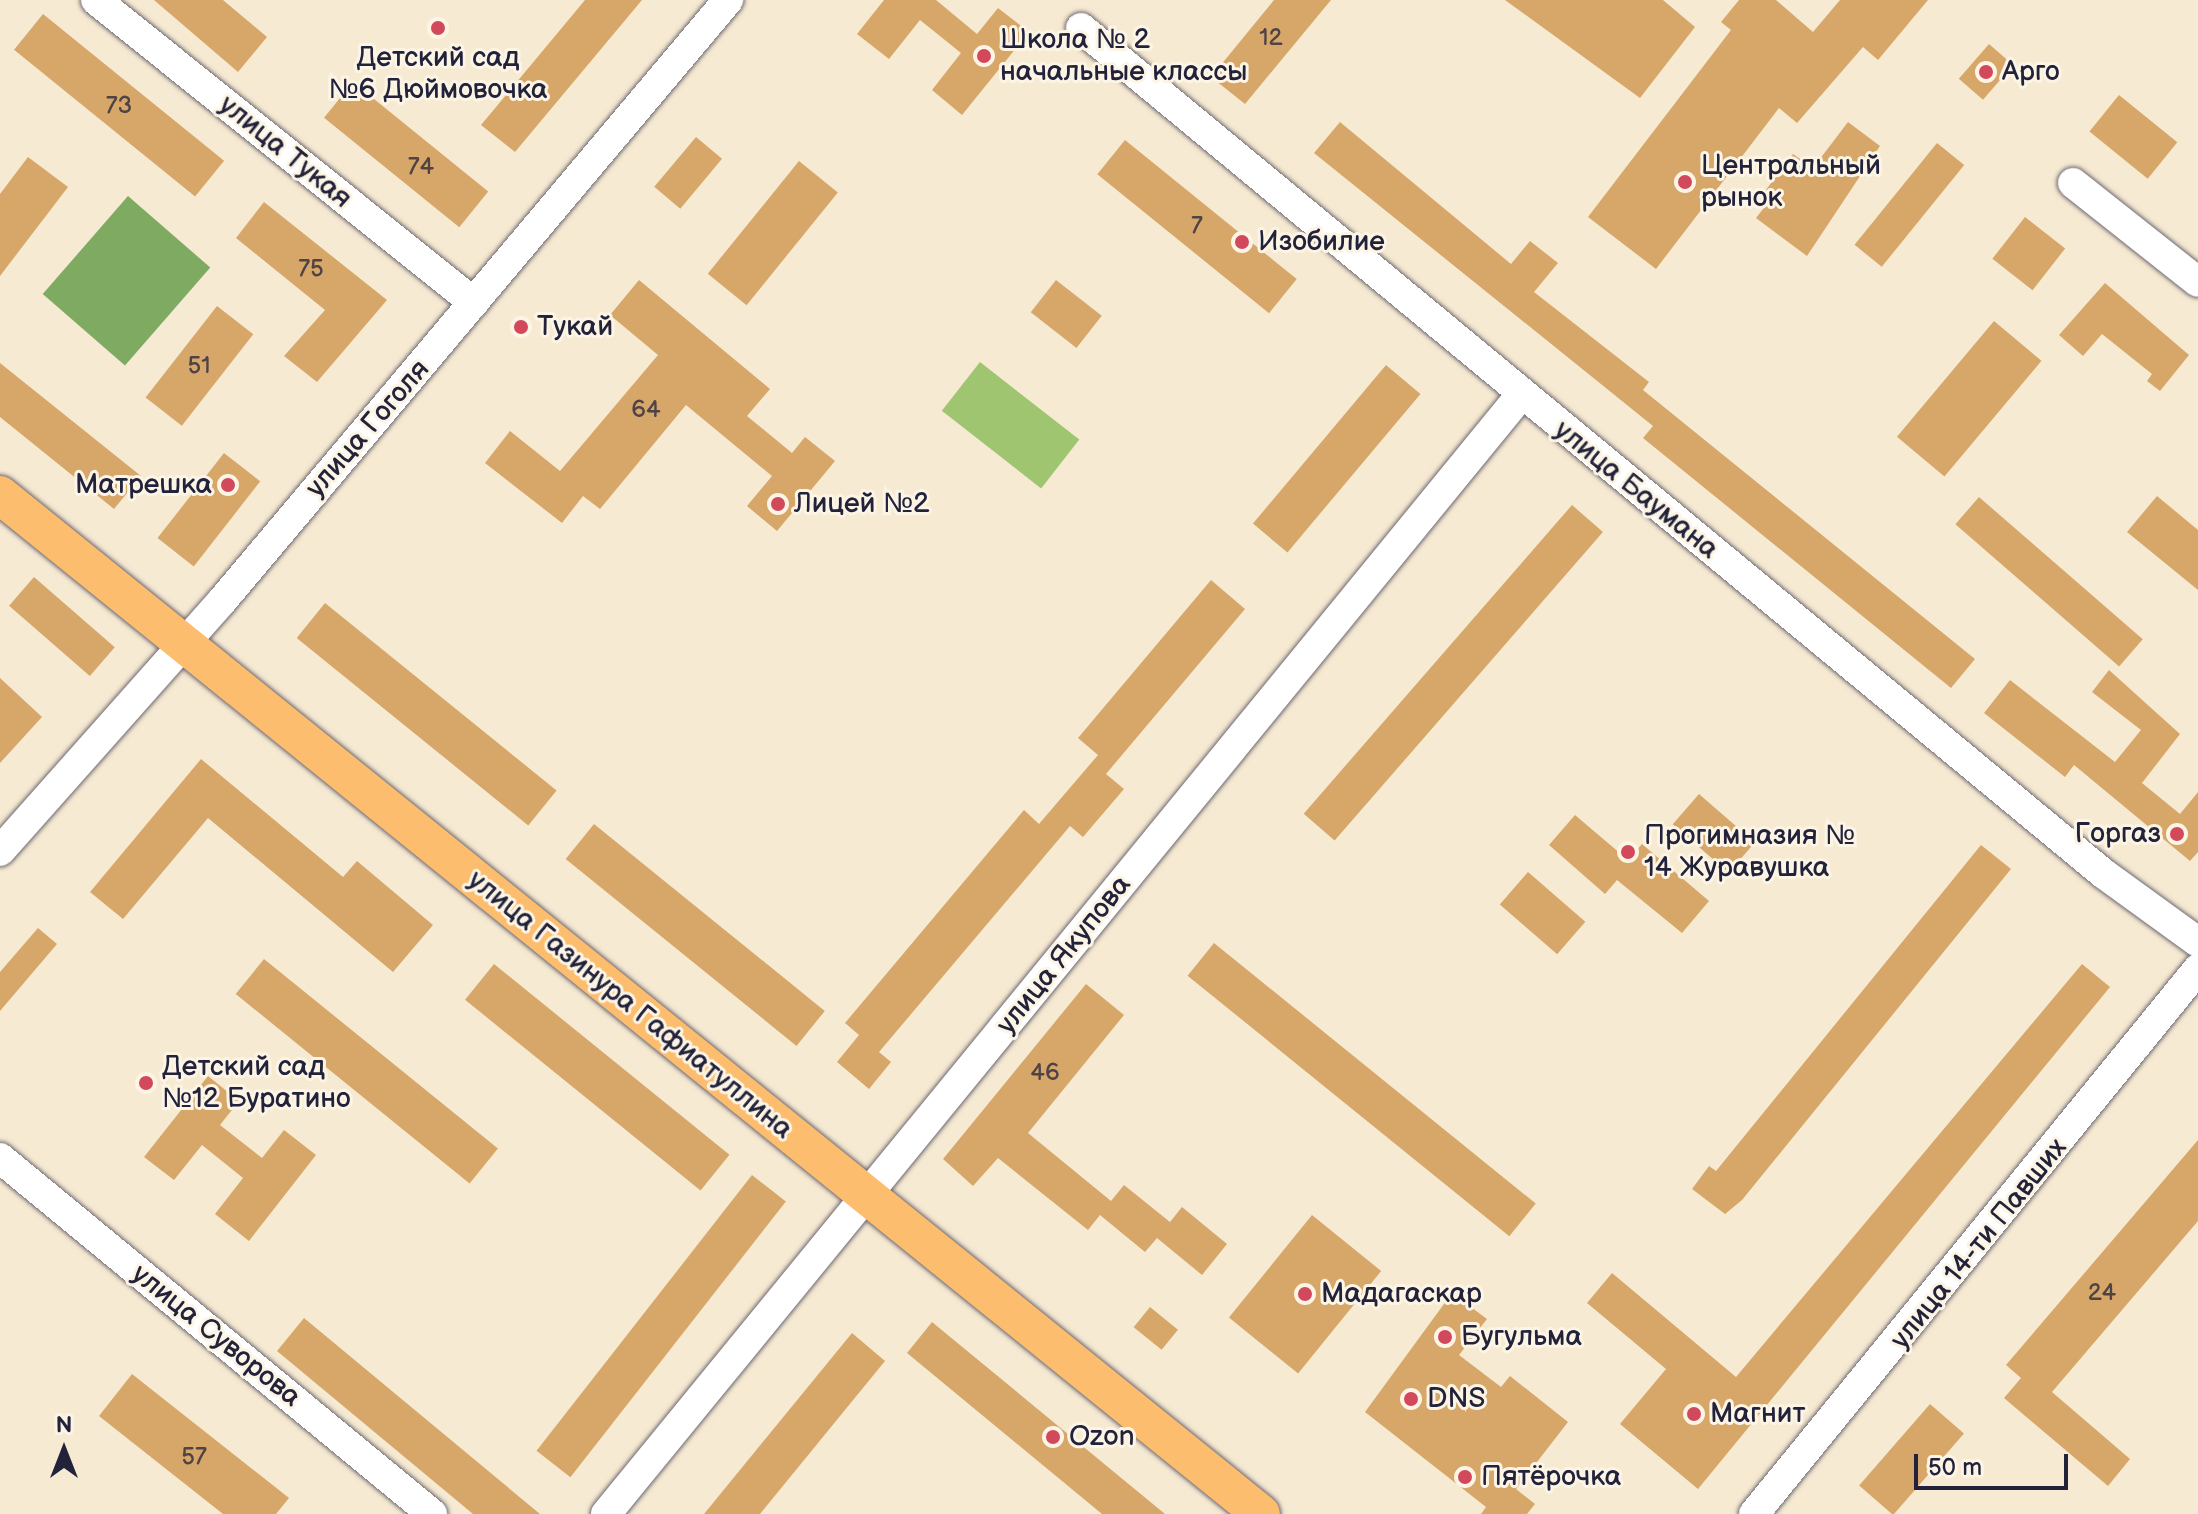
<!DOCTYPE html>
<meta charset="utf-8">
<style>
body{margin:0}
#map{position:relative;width:2198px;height:1514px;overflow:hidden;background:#f7ead3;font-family:"Balsamiq Sans",sans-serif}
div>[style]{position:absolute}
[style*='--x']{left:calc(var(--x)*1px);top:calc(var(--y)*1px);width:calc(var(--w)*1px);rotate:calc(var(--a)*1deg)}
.green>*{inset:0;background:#9fc570;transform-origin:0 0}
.forest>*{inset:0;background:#7faa62;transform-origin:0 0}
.building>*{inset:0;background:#d7a769;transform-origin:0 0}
.roads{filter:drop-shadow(0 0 2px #6d6870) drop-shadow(0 0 2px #6d6870)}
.minor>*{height:30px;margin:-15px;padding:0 15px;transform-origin:15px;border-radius:15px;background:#fff}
.major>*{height:38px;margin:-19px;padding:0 19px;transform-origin:19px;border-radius:19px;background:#fcbd6f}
.dots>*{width:22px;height:22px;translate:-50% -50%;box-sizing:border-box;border:4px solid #fcf5e5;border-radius:50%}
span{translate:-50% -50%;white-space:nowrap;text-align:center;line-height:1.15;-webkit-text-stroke:6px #fcf5e5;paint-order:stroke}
.number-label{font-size:24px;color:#4f4346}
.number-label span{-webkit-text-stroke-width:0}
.poi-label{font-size:28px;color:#22223b}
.left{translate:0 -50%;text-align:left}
.right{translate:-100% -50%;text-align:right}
.street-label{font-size:28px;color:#22223b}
.north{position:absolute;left:24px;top:1410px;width:80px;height:80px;-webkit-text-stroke:6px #fcf5e5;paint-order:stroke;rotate:0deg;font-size:22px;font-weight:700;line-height:32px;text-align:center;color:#22223b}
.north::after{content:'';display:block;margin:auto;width:28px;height:36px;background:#22223b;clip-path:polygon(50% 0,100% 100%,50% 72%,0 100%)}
.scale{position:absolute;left:1914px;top:1454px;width:154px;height:36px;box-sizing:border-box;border:4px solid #22223b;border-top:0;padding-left:10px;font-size:24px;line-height:28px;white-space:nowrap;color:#22223b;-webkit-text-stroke:6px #fcf5e5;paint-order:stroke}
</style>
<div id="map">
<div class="green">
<i style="left:980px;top:362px;width:126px;height:62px;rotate:38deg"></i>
</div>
<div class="forest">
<i style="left:128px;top:196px;width:109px;height:130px;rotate:41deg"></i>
</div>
<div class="building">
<i style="clip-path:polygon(154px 0,223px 0,267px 37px,238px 72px)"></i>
<i style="clip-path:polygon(585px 0,642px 0,515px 152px,481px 125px)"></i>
<i style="clip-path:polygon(884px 0,936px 0,977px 34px,998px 8px,1029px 32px,962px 115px,932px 90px,961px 53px,920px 20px,889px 59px,857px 34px)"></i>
<i style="clip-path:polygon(1274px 0,1331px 0,1245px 104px,1211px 77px)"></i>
<i style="clip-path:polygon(1505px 0,1663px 0,1695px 27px,1640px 98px)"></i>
<i style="clip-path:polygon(1739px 0,1776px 0,1813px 32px,1840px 0,1928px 0,1878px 60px,1863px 47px,1797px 123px,1779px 108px,1656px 269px,1588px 217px,1731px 30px,1721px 22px)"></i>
<i style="left:43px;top:14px;width:233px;height:46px;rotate:39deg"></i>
<i style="left:1989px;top:44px;width:32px;height:46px;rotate:41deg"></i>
<i style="left:353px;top:82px;width:174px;height:46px;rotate:39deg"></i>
<i style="left:2119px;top:95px;width:75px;height:47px;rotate:39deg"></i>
<i style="clip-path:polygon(1340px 122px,1511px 264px,1530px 241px,1558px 263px,1534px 292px,1649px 382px,1643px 390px,1975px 659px,1951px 688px,1643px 438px,1653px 426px,1314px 153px)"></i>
<i style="clip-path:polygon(1848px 122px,1880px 146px,1807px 256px,1756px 218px,1770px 200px,1762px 195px,1793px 154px,1813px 168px)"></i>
<i style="left:696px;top:137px;width:34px;height:65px;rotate:40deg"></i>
<i style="left:1125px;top:140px;width:221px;height:44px;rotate:39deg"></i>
<i style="left:1937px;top:143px;width:35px;height:131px;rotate:39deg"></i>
<i style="clip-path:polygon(28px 157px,68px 187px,0 276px,0 194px)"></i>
<i style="left:799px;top:161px;width:50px;height:145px;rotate:39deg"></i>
<i style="clip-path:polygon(264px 202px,387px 300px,317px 382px,284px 356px,325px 310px,236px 238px)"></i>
<i style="left:2025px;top:217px;width:51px;height:53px;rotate:38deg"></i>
<i style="clip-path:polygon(639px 280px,770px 389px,747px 416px,792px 453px,805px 437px,835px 461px,777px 531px,747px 506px,772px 476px,686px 405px,600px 509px,583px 496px,562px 523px,485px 463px,510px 431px,560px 471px,658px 355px,610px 315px)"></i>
<i style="left:1056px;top:280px;width:58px;height:41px;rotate:38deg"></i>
<i style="clip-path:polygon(2105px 283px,2189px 355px,2160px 391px,2147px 381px,2152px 374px,2102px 334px,2083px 356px,2059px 335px)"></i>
<i style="left:217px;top:306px;width:46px;height:116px;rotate:38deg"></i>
<i style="left:1994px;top:321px;width:62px;height:151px;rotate:40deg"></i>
<i style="clip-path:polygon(0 363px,141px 476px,114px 509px,0 417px)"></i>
<i style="left:1386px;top:365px;width:45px;height:207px;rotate:40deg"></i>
<i style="left:224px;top:453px;width:46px;height:108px;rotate:38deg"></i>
<i style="clip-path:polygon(2157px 496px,2198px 530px,2198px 590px,2127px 532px)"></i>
<i style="left:1979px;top:497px;width:217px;height:36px;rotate:41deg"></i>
<i style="left:1572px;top:505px;width:41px;height:409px;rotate:41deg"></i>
<i style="left:34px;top:577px;width:107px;height:38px;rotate:41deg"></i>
<i style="clip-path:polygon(1211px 580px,1245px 609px,1106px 774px,1124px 789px,1083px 837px,1070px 826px,879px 1052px,891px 1062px,869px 1089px,837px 1062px,859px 1035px,845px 1023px,1024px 810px,1039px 824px,1098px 755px,1078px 738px)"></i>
<i style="left:325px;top:603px;width:298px;height:45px;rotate:39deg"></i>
<i style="clip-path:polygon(2109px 670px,2180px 734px,2142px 783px,2180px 814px,2198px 792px,2198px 852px,2190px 861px,2074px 765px,2065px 777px,1984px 713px,2010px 680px,2115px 762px,2141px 730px,2092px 692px)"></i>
<i style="clip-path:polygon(0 678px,42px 717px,0 763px)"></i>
<i style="clip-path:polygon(201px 759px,343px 877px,357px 861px,433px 925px,393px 972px,208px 818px,123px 919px,90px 892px)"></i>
<i style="left:1699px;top:794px;width:74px;height:40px;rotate:41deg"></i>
<i style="clip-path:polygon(1575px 815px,1628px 860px,1642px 844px,1709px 901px,1682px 933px,1617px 880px,1605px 894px,1549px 845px)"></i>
<i style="left:594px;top:824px;width:297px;height:45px;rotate:39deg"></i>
<i style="clip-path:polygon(1981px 845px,2011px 869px,1742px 1200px,1725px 1214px,1692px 1189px,1709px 1166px,1716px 1171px)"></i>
<i style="left:1528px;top:872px;width:76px;height:43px;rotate:41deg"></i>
<i style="clip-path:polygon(38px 928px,57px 944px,0 1011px,0 972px)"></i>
<i style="left:1214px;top:943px;width:414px;height:42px;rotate:39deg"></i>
<i style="left:264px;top:959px;width:301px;height:45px;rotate:39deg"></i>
<i style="left:494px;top:964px;width:303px;height:46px;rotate:39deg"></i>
<i style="clip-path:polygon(2082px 964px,2110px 987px,1698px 1489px,1620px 1424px,1666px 1369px,1587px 1303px,1612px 1273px,1736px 1377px)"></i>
<i style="clip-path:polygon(1086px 984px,1124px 1015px,1028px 1133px,1111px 1201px,1124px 1185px,1170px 1222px,1182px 1207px,1227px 1244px,1202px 1275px,1157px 1238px,1145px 1252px,1100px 1215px,1088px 1230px,998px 1158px,973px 1186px,943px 1159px)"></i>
<i style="clip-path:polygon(208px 1076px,239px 1101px,220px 1125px,262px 1158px,284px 1130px,316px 1155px,249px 1241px,215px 1214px,243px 1178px,202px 1145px,174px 1180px,144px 1157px)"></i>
<i style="clip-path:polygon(2198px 1140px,2198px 1221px,2052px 1392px,2130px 1459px,2108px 1486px,2004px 1398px,2021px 1378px,2006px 1365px)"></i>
<i style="left:752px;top:1175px;width:43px;height:350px;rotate:38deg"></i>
<i style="left:1312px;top:1215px;width:89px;height:132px;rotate:39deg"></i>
<i style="clip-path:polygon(1452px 1293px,1487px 1319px,1459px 1355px,1501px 1387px,1510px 1376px,1568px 1422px,1516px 1489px,1535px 1504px,1527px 1514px,1481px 1514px,1486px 1507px,1365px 1412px)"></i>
<i style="left:1150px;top:1307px;width:36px;height:26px;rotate:39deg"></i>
<i style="clip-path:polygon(304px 1318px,540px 1514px,473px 1514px,277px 1351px)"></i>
<i style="clip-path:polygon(932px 1322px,1165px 1514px,1102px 1514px,907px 1353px)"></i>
<i style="clip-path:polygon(852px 1333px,885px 1361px,760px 1514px,704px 1514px)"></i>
<i style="clip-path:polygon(132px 1374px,289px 1498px,276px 1514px,223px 1514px,99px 1416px)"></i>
<i style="left:1930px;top:1404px;width:45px;height:108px;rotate:41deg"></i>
</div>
<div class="roads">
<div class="minor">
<i style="--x:96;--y:0;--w:484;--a:38.7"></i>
<i style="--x:1081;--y:28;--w:1327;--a:39.59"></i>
<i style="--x:2104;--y:874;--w:116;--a:35.9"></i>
<i style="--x:2073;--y:183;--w:159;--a:38.4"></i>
<i style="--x:0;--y:851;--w:334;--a:-48.4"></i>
<i style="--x:222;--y:601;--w:786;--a:-49.9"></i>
<i style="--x:0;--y:1158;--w:560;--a:39.49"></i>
<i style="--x:606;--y:1514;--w:1445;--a:-50.73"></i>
<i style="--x:1754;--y:1514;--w:703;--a:-50.83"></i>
</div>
<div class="major">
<i style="--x:0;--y:495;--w:1621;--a:38.94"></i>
</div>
</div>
<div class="dots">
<i style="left:438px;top:28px;background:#d1495b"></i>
<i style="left:984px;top:56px;background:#d1495b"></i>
<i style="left:1986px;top:72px;background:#d1495b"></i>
<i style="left:1685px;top:182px;background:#d1495b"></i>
<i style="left:1242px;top:242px;background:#d1495b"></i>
<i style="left:521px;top:327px;background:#d1495b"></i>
<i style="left:228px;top:485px;background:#d1495b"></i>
<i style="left:778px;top:504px;background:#d1495b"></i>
<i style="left:2177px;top:834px;background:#d1495b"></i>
<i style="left:1628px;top:852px;background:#d1495b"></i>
<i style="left:146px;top:1083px;background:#d1495b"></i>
<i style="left:1305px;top:1294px;background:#d1495b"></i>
<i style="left:1445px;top:1337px;background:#d1495b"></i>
<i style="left:1411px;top:1399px;background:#d1495b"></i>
<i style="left:1694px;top:1414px;background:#d1495b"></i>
<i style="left:1053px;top:1437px;background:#d1495b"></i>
<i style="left:1465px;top:1477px;background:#d1495b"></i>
</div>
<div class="number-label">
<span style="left:1271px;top:38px">12</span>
<span style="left:119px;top:106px">73</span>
<span style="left:421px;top:167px">74</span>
<span style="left:1197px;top:226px">7</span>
<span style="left:311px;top:269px">75</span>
<span style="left:199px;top:366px">51</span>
<span style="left:646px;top:410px">64</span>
<span style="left:1045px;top:1073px">46</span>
<span style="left:2102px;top:1293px">24</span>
<span style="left:194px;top:1457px">57</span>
</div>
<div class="poi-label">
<span class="left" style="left:1000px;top:56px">Школа № 2<br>начальные классы</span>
<span style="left:438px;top:74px">Детский сад<br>№6 Дюймовочка</span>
<span class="left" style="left:2002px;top:72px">Арго</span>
<span class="left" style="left:1701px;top:182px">Центральный<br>рынок</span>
<span class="left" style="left:1258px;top:242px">Изобилие</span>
<span class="left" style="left:537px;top:327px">Тукай</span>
<span class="right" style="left:212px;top:485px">Матрешка</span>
<span class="left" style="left:794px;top:504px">Лицей №2</span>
<span class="right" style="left:2161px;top:834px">Горгаз</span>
<span class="left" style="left:1644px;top:852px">Прогимназия №<br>14 Журавушка</span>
<span class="left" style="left:162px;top:1083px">Детский сад<br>№12 Буратино</span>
<span class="left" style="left:1321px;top:1294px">Мадагаскар</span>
<span class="left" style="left:1461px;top:1337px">Бугульма</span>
<span class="left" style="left:1427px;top:1399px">DNS</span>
<span class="left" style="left:1710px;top:1414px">Магнит</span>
<span class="left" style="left:1069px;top:1437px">Ozon</span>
<span class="left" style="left:1481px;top:1477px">Пятёрочка</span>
</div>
<div class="street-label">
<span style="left:285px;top:152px;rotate:39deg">улица Тукая</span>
<span style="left:368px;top:429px;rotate:-49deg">улица Гоголя</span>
<span style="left:1636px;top:490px;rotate:39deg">улица Баумана</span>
<span style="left:1064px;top:955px;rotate:-51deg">улица Якупова</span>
<span style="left:630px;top:1005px;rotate:39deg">улица Газинура Гафиатуллина</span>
<span style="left:1979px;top:1244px;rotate:-51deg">улица 14-ти Павших</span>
<span style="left:216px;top:1336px;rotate:39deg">улица Суворова</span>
</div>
<div class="north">N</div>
<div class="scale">50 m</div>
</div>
